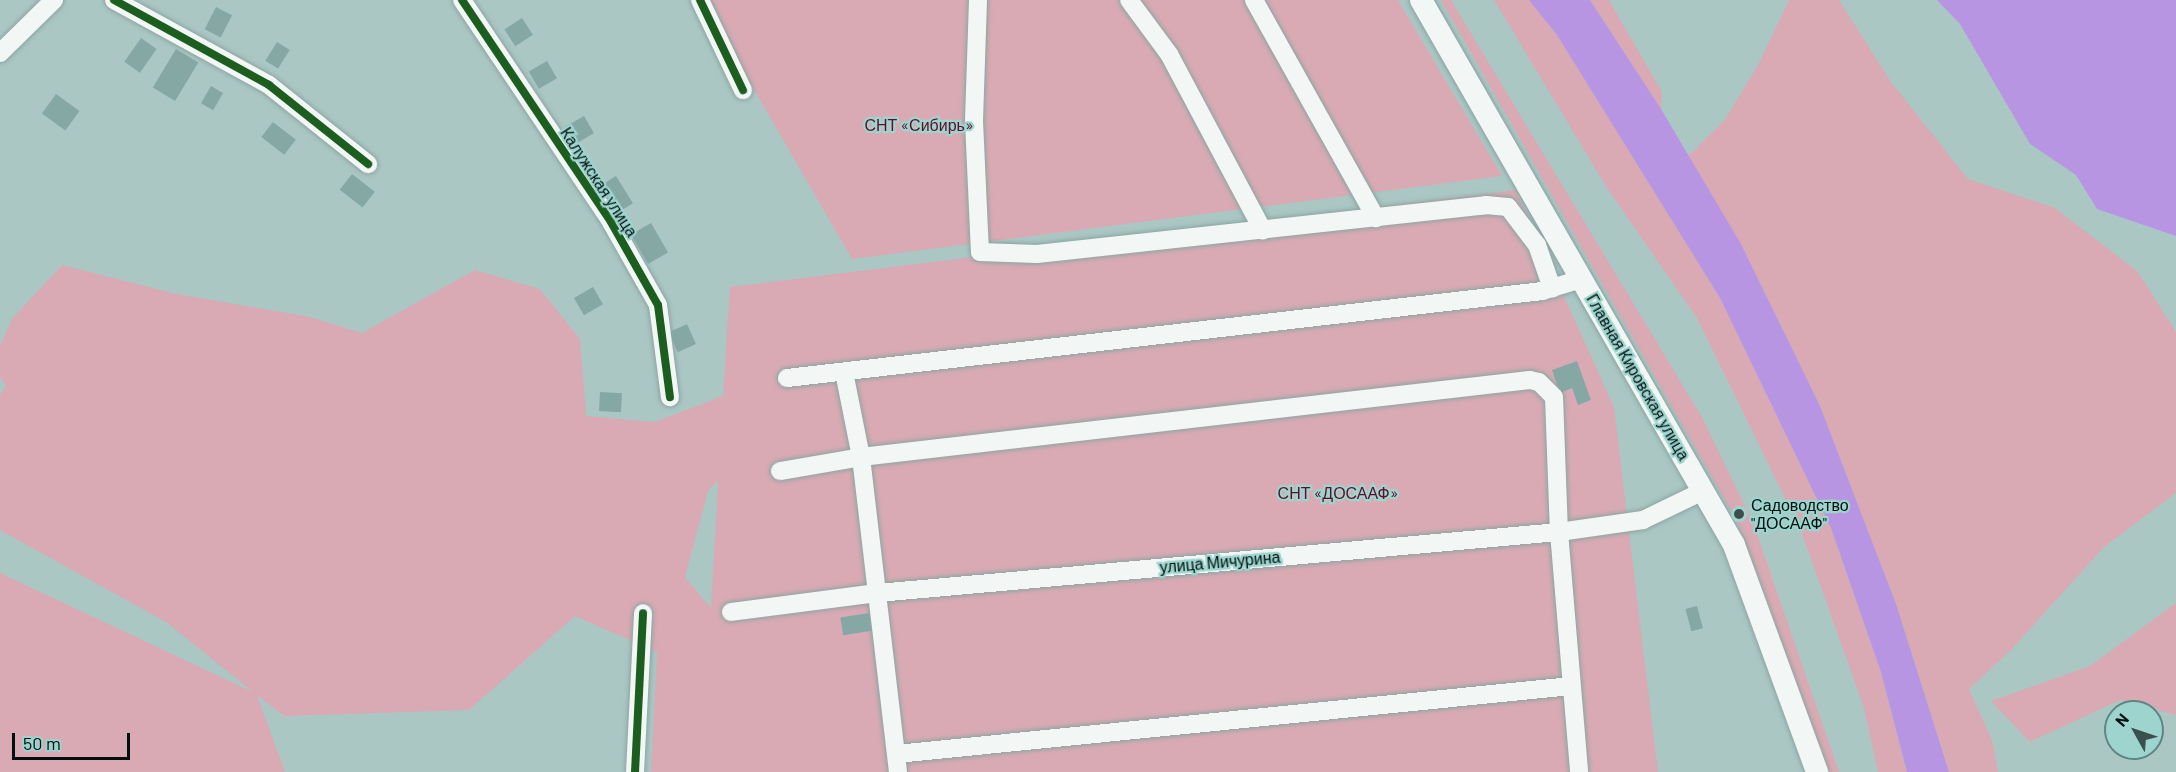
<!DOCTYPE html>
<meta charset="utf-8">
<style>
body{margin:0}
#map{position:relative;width:2176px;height:772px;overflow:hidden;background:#aac7c4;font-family:Barlow,sans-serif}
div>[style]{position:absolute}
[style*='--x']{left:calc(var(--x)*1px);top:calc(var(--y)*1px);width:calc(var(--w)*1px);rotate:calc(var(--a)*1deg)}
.green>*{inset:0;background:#d9aab4}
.water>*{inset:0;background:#b895e2}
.building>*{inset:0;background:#85a8a5;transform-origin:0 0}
.roads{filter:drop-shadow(0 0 2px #8da5a2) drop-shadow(0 0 2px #8da5a2)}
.minor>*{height:18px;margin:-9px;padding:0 9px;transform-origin:9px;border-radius:9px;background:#f2f7f6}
.major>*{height:22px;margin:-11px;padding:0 11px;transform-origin:11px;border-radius:11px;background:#f2f7f6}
.cycleway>*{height:8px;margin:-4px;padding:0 4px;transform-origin:4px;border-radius:4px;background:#1b5e20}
.dots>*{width:16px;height:16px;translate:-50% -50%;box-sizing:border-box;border:3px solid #9dd4ce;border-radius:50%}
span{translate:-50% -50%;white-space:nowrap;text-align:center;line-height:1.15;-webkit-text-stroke:4.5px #9dd4ce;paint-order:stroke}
.park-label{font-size:16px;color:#620c28}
.street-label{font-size:16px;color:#00100f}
.poi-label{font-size:16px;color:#00100f}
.left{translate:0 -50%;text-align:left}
.north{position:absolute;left:2104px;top:700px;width:60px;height:60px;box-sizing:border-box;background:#9dd4ce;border:2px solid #5e8682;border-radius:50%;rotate:310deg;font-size:16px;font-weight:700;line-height:24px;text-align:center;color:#00100f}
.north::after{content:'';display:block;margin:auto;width:21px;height:27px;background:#3b504e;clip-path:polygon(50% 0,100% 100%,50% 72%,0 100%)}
.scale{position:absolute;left:12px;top:733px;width:118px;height:27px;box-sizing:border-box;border:3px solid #00100f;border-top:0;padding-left:8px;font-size:18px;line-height:21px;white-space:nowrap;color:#00100f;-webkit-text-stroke:4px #9dd4ce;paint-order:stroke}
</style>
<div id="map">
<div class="green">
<i style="clip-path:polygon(702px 0,1398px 0,1502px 176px,852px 259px)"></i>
<i style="clip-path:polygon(1441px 0,1451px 0,1703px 419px,1754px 525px,1839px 772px,1829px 772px,1738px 523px)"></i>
<i style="clip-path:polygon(1494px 0,1529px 0,1557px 35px,1720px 298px,1831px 528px,1881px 672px,1907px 772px,1878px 772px,1864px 708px,1801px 531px,1697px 318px,1607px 188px)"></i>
<i style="clip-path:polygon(1590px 0,1609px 0,1662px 92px,1661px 109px)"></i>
<i style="clip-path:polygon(1789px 0,1839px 0,1891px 82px,1968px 179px,2055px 208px,2138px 272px,2176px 332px,2176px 493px,2104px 547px,2011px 650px,1969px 689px,1992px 740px,1998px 772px,1949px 772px,1896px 604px,1820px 406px,1741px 244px,1688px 156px,1724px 121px,1758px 65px)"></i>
<i style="clip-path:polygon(evenodd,1516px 190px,1614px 407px,1658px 772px,651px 772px,657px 652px,575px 616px,469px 710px,284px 716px,257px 695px,285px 772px,0 772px,0 573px,253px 692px,166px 622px,0 530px,0 395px,6px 386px,0 377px,0 346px,12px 319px,62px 265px,177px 294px,310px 317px,362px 333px,475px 270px,540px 289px,580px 339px,586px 416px,655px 422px,723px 396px,730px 287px,1516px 190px,718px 480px,718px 481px,711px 608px,685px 577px,708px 491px,718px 480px)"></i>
<i style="clip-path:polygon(2176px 603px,2176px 715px,2120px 700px,2030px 742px,1991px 701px,2090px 666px)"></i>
</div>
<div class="water">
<i style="clip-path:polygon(1529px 0,1590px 0,1661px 109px,1741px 244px,1820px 406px,1896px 604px,1949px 772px,1907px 772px,1881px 672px,1831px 528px,1720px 298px,1557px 35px)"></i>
<i style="clip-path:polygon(1937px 0,2176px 0,2176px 236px,2097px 209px,2076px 175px,2030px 144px,1960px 24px)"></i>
</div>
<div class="building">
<i style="left:216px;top:7px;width:18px;height:25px;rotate:27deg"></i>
<i style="left:522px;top:18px;width:20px;height:21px;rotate:57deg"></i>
<i style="left:141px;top:38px;width:19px;height:29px;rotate:35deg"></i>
<i style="left:277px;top:42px;width:15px;height:22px;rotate:32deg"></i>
<i style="left:176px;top:49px;width:26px;height:45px;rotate:31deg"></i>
<i style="left:547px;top:61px;width:20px;height:21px;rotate:60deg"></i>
<i style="left:211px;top:86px;width:14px;height:20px;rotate:30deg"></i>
<i style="left:56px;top:94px;width:29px;height:24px;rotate:36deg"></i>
<i style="left:584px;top:116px;width:20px;height:22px;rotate:60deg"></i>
<i style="left:273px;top:122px;width:29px;height:19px;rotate:38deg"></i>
<i style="left:352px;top:174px;width:29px;height:20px;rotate:38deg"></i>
<i style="left:616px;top:176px;width:32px;height:21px;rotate:58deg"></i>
<i style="left:651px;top:223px;width:34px;height:23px;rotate:60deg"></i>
<i style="left:593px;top:287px;width:20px;height:22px;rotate:60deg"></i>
<i style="left:687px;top:324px;width:22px;height:20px;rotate:66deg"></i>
<i style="clip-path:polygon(1577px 361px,1591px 400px,1578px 405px,1572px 388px,1560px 393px,1552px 370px)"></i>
<i style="left:600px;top:392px;width:22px;height:19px;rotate:3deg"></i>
<i style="left:1697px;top:606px;width:23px;height:12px;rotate:75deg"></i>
<i style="left:869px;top:613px;width:18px;height:29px;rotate:81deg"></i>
</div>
<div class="roads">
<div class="minor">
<i style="--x:114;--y:0;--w:177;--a:28.7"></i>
<i style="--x:269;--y:85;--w:127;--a:38.6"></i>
<i style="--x:462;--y:0;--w:267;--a:56.1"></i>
<i style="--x:611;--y:222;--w:95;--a:60.5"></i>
<i style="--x:658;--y:305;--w:93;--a:82.6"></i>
<i style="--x:700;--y:0;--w:100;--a:64.5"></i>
<i style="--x:978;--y:0;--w:121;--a:91.9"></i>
<i style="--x:974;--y:121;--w:131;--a:87.4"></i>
<i style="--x:980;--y:252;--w:57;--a:2"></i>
<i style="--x:1037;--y:254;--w:452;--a:-6.2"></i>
<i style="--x:1486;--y:205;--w:22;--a:5"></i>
<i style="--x:1508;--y:207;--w:48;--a:52.7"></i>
<i style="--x:1537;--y:245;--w:46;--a:70.8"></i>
<i style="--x:1129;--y:0;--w:67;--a:53.5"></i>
<i style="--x:1169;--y:54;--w:200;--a:62"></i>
<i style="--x:1254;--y:0;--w:250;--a:60.8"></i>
<i style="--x:0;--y:53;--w:76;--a:-44.5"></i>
<i style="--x:844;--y:372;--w:87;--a:78.7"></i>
<i style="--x:861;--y:457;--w:317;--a:83.3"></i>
<i style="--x:787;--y:378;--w:760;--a:-6.57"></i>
<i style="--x:1542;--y:291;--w:41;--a:-17.1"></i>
<i style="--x:780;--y:471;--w:82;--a:-9.8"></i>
<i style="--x:861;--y:457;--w:673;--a:-6.57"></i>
<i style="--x:1530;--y:380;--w:9;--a:13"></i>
<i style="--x:1539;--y:382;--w:21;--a:45"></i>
<i style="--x:1554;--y:397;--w:135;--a:87.9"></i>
<i style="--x:1559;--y:532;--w:241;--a:85.2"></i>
<i style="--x:731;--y:612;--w:148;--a:-7.4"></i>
<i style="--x:878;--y:593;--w:684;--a:-5.12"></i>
<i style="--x:1559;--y:532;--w:85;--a:-8.1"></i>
<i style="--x:1643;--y:520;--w:67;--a:-25.8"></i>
<i style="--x:897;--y:754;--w:677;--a:-5.76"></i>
<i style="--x:635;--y:772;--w:159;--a:-87.1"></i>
</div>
<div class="major">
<i style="--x:1421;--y:0;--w:628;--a:60.13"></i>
<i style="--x:1734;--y:545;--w:242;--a:69.9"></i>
</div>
</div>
<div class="cycleway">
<i style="--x:114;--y:0;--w:177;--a:28.7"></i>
<i style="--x:269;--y:85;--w:127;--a:38.6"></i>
<i style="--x:462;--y:0;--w:267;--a:56.1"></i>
<i style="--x:611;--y:222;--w:95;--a:60.5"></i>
<i style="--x:658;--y:305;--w:93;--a:82.6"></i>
<i style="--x:700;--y:0;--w:100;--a:64.5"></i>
<i style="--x:635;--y:772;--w:159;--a:-87.1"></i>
</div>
<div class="dots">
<i style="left:1739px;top:514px;background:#3b504e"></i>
</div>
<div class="park-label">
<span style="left:919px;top:125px">СНТ «Сибирь»</span>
<span style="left:1338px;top:493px">СНТ «ДОСААФ»</span>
</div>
<div class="street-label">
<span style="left:599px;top:182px;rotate:57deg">Калужская улица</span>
<span style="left:1638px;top:377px;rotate:60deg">Главная Кировская улица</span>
<span style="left:1220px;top:562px;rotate:-5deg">улица Мичурина</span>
</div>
<div class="poi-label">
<span class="left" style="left:1751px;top:514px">Садоводство<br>"ДОСААФ"</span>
</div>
<div class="north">N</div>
<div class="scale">50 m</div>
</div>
